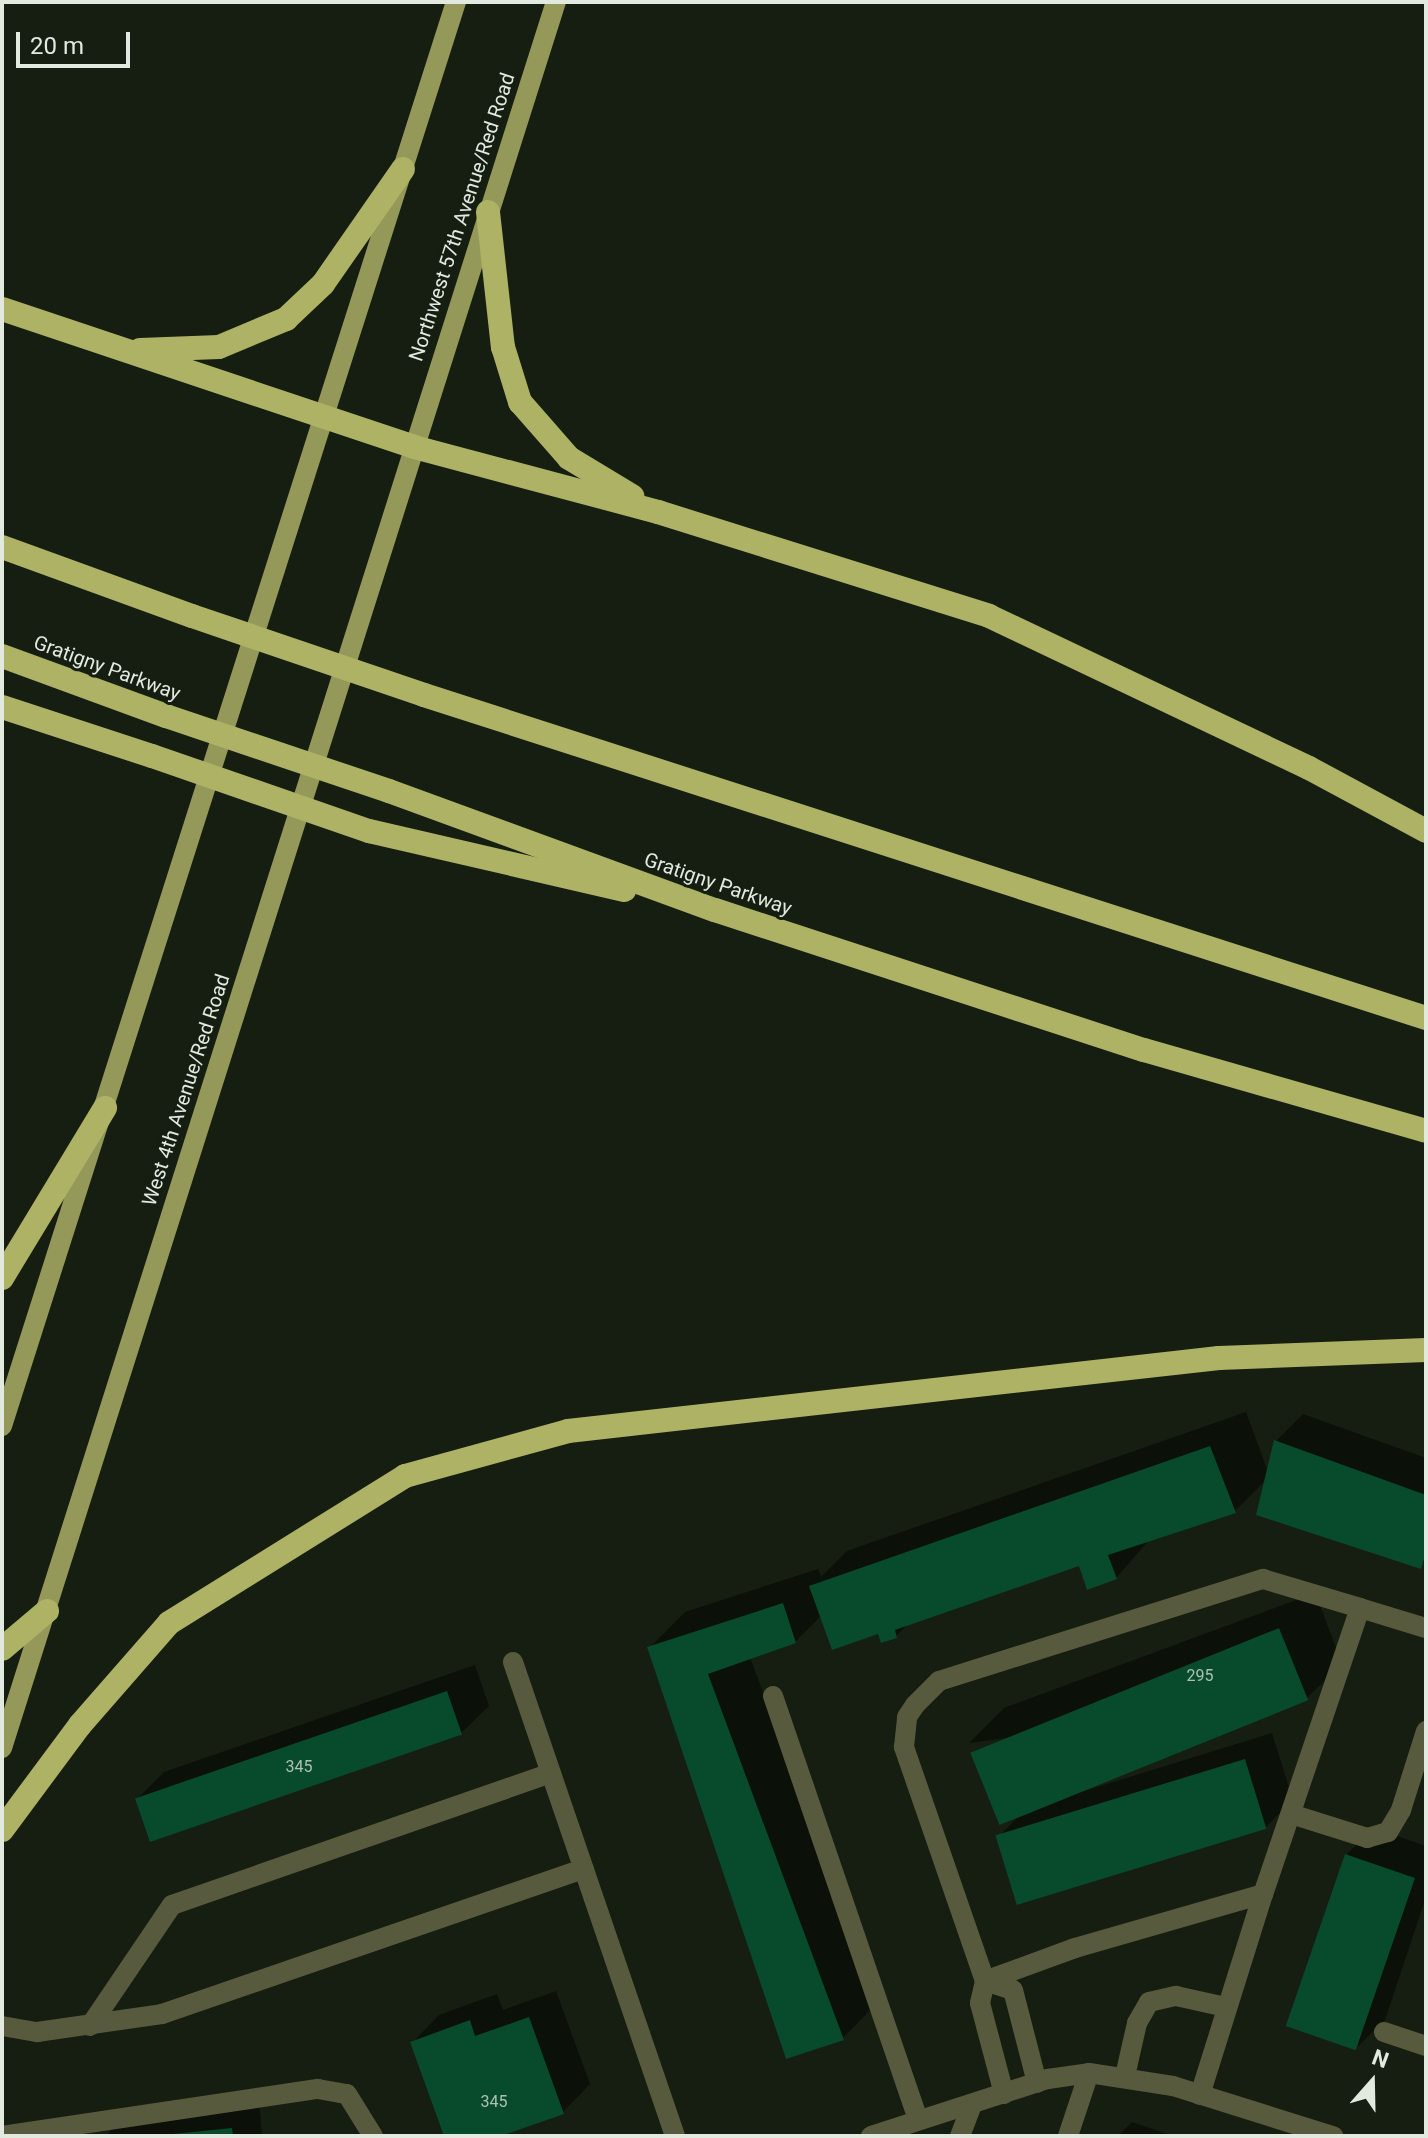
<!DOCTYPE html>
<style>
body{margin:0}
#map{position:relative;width:1428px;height:2138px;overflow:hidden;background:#151e10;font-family:Roboto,sans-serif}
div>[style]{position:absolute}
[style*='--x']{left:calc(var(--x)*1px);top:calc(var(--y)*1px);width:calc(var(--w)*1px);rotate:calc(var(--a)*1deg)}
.shadow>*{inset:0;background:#0007}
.building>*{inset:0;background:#084a2c;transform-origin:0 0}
.minor>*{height:20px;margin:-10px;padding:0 10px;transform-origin:10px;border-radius:10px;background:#575a3c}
.major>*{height:20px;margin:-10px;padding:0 10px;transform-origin:10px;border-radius:10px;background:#94995a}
.highway>*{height:24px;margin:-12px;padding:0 12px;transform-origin:12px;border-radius:12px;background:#adb265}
.highway-bridge>*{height:24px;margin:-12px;padding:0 12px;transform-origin:12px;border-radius:12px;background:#adb265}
span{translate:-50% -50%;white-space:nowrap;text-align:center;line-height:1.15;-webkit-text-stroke:6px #151e10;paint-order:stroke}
.number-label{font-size:16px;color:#acc1b2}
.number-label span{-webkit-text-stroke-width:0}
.street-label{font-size:20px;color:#e2e9df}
.frame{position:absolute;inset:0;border:4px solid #e2e9df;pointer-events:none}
.north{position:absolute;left:1332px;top:2042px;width:80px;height:80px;-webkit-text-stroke:6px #151e10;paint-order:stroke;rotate:20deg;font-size:22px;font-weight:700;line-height:32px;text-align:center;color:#e2e9df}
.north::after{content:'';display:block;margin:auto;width:28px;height:36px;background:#e2e9df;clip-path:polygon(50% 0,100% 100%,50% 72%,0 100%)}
.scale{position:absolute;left:16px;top:32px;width:114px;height:36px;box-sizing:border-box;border:4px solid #e2e9df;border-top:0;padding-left:10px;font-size:24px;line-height:28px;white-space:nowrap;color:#e2e9df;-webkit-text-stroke:6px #151e10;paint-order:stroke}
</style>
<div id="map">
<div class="shadow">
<i style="clip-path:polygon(1246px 1412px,1268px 1472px,1276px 1441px,1303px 1414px,1426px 1458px,1426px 1560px,1420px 1566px,1267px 1479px,1234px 1512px,1150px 1539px,1116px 1578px,1080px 1564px,909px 1623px,896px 1636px,822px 1615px,795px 1642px,750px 1657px,878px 2002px,843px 2038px,649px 1648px,685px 1612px,818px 1569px,821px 1577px,847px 1551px)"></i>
<i style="clip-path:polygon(1315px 1593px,1342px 1663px,1307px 1698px,969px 1743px,1004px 1708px)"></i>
<i style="clip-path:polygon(475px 1665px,489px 1706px,461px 1733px,137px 1799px,164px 1772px)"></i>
<i style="clip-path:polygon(1272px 1733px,1293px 1800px,1266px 1827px,998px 1837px,1026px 1809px)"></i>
<i style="clip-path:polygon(1374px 1828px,1426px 1846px,1426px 1897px,1385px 2020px,1357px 2047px,1346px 1855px)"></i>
<i style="clip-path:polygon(556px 1991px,590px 2084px,563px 2112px,495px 2136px,446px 2136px,412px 2043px,439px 2015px,497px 1994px,503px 2010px)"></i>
<i style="clip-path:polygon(259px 2101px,262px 2136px,106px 2136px,115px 2126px)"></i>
<i style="clip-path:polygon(1132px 2122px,1173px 2136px,1118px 2136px)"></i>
</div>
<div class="building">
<i style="clip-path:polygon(1274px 1440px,1426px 1495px,1426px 1553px,1421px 1569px,1256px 1515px)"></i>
<i style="clip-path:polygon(1210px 1446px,1236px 1513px,1108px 1555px,1117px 1579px,1087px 1590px,1079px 1566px,895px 1630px,897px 1638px,881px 1643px,878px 1634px,832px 1650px,809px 1586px)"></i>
<i style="clip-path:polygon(783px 1603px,796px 1643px,708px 1674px,844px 2040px,786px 2059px,647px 1647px)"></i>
<i style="left:1279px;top:1628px;width:78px;height:333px;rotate:68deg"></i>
<i style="left:447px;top:1691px;width:46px;height:330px;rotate:71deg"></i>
<i style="left:1245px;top:1759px;width:73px;height:261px;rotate:73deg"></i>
<i style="left:1345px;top:1854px;width:74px;height:182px;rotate:19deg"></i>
<i style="clip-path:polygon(529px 2017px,564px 2114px,501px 2136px,444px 2136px,410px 2042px,470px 2020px,475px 2036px)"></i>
<i style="clip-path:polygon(232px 2128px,233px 2136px,173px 2136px,173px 2134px)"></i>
</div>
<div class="minor">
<i style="--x:1263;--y:1579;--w:101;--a:16.6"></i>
<i style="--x:1360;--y:1608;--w:302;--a:108.7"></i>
<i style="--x:1263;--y:1894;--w:196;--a:164"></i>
<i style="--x:1075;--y:1948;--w:96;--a:159.9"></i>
<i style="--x:985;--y:1981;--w:248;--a:-109.1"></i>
<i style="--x:904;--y:1747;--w:30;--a:-84"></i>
<i style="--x:907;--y:1717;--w:14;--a:-56"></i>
<i style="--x:915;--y:1705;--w:34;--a:-45"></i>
<i style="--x:939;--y:1681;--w:340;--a:-17.5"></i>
<i style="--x:1360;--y:1608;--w:69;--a:16.9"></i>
<i style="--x:513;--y:1662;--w:501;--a:71.13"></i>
<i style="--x:773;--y:1696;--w:448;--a:71.1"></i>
<i style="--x:1291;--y:1814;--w:80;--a:17.5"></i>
<i style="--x:1367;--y:1838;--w:22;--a:-16"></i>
<i style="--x:1388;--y:1832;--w:26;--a:-59"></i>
<i style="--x:1401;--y:1810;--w:83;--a:-72.4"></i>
<i style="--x:2;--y:2026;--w:36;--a:10"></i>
<i style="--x:37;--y:2032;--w:126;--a:-8.2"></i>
<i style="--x:162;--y:2014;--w:446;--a:-19"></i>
<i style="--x:90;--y:2026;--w:146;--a:-55.9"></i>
<i style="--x:172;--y:1905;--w:401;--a:-19.2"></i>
<i style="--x:1384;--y:2032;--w:44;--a:18.4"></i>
<i style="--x:1125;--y:2076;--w:54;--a:-77.2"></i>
<i style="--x:1137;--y:2023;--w:24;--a:-60"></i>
<i style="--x:1149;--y:2002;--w:28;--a:-13"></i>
<i style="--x:1176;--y:1996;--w:51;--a:12.4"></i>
<i style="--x:1004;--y:2094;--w:94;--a:-104.8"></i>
<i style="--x:980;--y:2003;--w:23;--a:-77"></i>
<i style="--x:985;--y:1981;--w:29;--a:18"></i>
<i style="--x:1013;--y:1990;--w:96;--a:75.5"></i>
<i style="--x:1200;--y:2095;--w:211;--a:-72.6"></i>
<i style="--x:2;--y:2136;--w:319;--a:-8.5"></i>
<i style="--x:318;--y:2089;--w:29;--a:10"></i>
<i style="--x:347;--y:2094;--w:49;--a:58.2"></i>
<i style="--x:871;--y:2136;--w:186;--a:-17.9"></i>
<i style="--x:1048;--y:2079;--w:41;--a:-8.3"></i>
<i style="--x:1089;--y:2073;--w:85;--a:8.8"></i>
<i style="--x:1173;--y:2086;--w:168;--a:17.4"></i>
<i style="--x:960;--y:2136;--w:34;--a:-69"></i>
<i style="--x:1068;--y:2136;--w:66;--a:-71.6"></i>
</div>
<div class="major">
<i style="--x:2;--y:1426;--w:1495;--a:-72.32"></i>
<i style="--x:2;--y:1748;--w:1832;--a:-72.4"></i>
</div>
<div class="highway">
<i style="--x:488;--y:212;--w:136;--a:83.7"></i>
<i style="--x:503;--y:347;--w:58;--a:72.8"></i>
<i style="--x:520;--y:402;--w:74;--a:48.8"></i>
<i style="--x:569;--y:458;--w:74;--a:31.1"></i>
<i style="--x:2;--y:309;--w:434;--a:18.5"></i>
<i style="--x:414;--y:447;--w:253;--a:14.9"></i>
<i style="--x:658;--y:512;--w:347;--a:17.4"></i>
<i style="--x:989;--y:616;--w:354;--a:25.4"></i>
<i style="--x:1309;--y:768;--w:133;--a:28.3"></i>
<i style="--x:140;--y:350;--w:79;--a:-2.2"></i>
<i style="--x:219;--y:347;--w:73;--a:-22.7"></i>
<i style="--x:286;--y:319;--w:51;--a:-43.4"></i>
<i style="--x:323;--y:284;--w:140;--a:-55.2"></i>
<i style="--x:2;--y:547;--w:202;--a:20"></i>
<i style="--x:2;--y:656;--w:175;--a:20.1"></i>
<i style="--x:424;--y:695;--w:1053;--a:17.87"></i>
<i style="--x:2;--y:707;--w:158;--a:18.1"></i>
<i style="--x:389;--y:791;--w:347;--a:20.1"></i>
<i style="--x:715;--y:910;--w:451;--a:18.1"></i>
<i style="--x:1144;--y:1050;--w:293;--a:16"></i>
<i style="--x:369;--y:831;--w:262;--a:13"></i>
<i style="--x:2;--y:1278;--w:199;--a:-58.8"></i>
<i style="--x:2;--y:1649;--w:59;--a:-40.2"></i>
<i style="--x:2;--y:1830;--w:131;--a:-53.4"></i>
<i style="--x:80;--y:1725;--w:135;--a:-48.9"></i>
<i style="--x:169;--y:1623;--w:278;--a:-31.9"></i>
<i style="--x:405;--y:1476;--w:169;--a:-15.4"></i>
<i style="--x:568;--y:1431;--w:655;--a:-6.4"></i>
<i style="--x:1219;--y:1358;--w:207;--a:-2.2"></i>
</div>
<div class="highway-bridge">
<i style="--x:192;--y:616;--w:245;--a:18.8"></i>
<i style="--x:166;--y:716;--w:235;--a:18.6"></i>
<i style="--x:152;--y:756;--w:230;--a:19.1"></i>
</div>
<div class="number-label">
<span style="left:1200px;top:1676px">295</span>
<span style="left:299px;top:1767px">345</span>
<span style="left:494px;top:2102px">345</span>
</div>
<div class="street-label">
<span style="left:462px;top:217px;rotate:-72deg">Northwest 57th Avenue/Red Road</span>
<span style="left:107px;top:668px;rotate:20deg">Gratigny Parkway</span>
<span style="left:718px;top:884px;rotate:19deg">Gratigny Parkway</span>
<span style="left:186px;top:1090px;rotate:-72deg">West 4th Avenue/Red Road</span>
</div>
<div class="frame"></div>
<div class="north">N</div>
<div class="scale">20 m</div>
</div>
